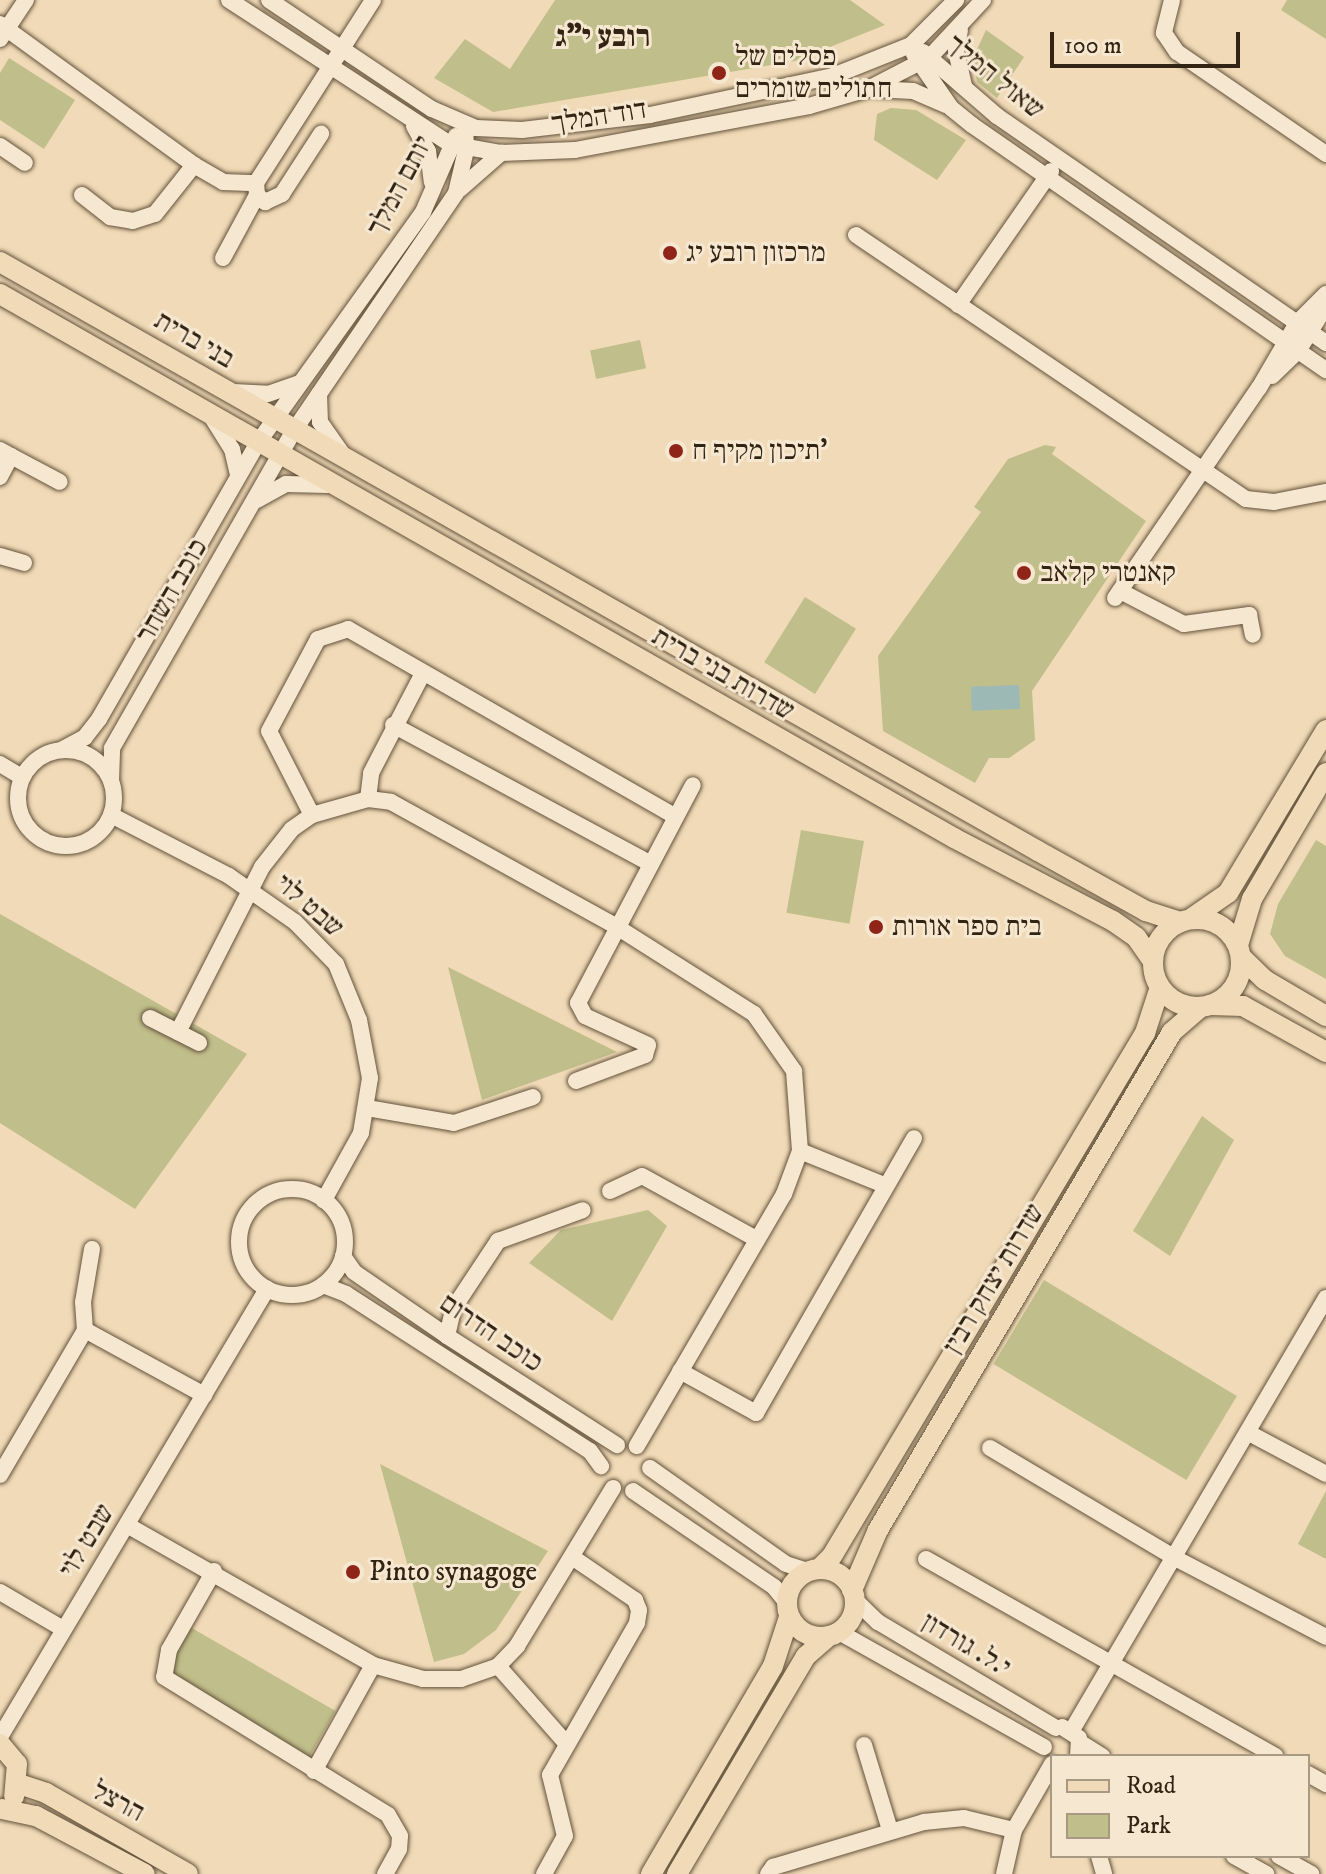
<!DOCTYPE html>
<meta charset="utf-8">
<style>
body{margin:0}
#map{position:relative;width:1326px;height:1874px;overflow:hidden;background:#f1dab7;font-family:"IM FELL DW Pica","Frank Ruhl Libre",serif}
div>[style]{position:absolute}
[style*='--x']{left:calc(var(--x)*1px);top:calc(var(--y)*1px);width:calc(var(--w)*1px);rotate:calc(var(--a)*1deg)}
.green>*{inset:0;background:#c0be8a;transform-origin:0 0}
.water>*{inset:0;background:#9cb9b6;transform-origin:0 0}
.roads{filter:drop-shadow(0 0 2px #62523b) drop-shadow(0 0 2px #62523b)}
.minor>*{height:16px;margin:-8px;padding:0 8px;transform-origin:8px;border-radius:8px;background:#f6e7d0}
.minor>.ring{margin:-8px;padding:0;box-sizing:content-box;background:none;border:16px solid #f6e7d0;border-radius:50%}
.major>*{height:20px;margin:-10px;padding:0 10px;transform-origin:10px;border-radius:10px;background:#f1dab7}
.major>.ring{margin:-10px;padding:0;box-sizing:content-box;background:none;border:20px solid #f1dab7;border-radius:50%}
.dots>*{width:22px;height:22px;translate:-50% -50%;box-sizing:border-box;border:4px solid #f6e7d0;border-radius:50%}
span{translate:-50% -50%;white-space:nowrap;text-align:center;line-height:1.15;-webkit-text-stroke:6px #f6e7d0;paint-order:stroke}
.poi-label{font-size:28px;color:#322412}
.left{translate:0 -50%;text-align:left}
.street-label{font-size:28px;color:#322412}
.neighbourhood-label{font-size:30px;color:#322412;font-weight:700}
.legend{position:absolute;left:1050px;top:1754px;width:260px;height:104px;box-sizing:border-box;background:#f6e7d0;border:2px solid #a89984;margin:0;padding:10px 14px;list-style:none;font-size:24px;color:#322412}
.legend li{display:flex;align-items:center;gap:16px;height:40px}
.legend b{width:40px;border:2px solid #a89984}
.scale{position:absolute;left:1050px;top:32px;width:190px;height:36px;box-sizing:border-box;border:4px solid #322412;border-top:0;padding-left:10px;font-size:24px;line-height:28px;white-space:nowrap;color:#322412;-webkit-text-stroke:6px #f6e7d0;paint-order:stroke}
</style>
<div id="map">
<div class="green">
<i style="clip-path:polygon(555px 0,850px 0,885px 25px,795px 61px,493px 112px,434px 78px,465px 39px,510px 69px)"></i>
<i style="clip-path:polygon(1287px 0,1326px 0,1326px 39px,1281px 10px)"></i>
<i style="clip-path:polygon(986px 30px,1024px 57px,997px 98px,977px 82px,973px 58px)"></i>
<i style="clip-path:polygon(9px 58px,75px 100px,44px 149px,0 120px,0 73px)"></i>
<i style="clip-path:polygon(891px 108px,916px 110px,966px 140px,937px 180px,874px 140px,877px 114px)"></i>
<i style="left:640px;top:340px;width:29px;height:51px;rotate:78deg"></i>
<i style="clip-path:polygon(1045px 445px,1056px 447px,1052px 454px,1146px 521px,1032px 691px,1035px 740px,1009px 758px,989px 758px,975px 783px,883px 731px,878px 656px,981px 512px,974px 507px,1008px 459px)"></i>
<i style="left:805px;top:597px;width:60px;height:77px;rotate:32deg"></i>
<i style="left:801px;top:830px;width:64px;height:84px;rotate:10deg"></i>
<i style="clip-path:polygon(1316px 840px,1326px 846px,1326px 979px,1285px 956px,1270px 934px,1278px 904px)"></i>
<i style="clip-path:polygon(0 914px,247px 1054px,135px 1209px,0 1123px)"></i>
<i style="clip-path:polygon(448px 967px,617px 1052px,482px 1100px)"></i>
<i style="clip-path:polygon(1202px 1116px,1234px 1140px,1170px 1256px,1133px 1231px)"></i>
<i style="clip-path:polygon(648px 1210px,667px 1226px,612px 1321px,529px 1263px,561px 1230px)"></i>
<i style="left:1044px;top:1280px;width:225px;height:98px;rotate:31deg"></i>
<i style="clip-path:polygon(380px 1464px,548px 1551px,496px 1630px,464px 1654px,434px 1662px)"></i>
<i style="clip-path:polygon(1326px 1491px,1326px 1559px,1298px 1544px)"></i>
<i style="left:190px;top:1627px;width:168px;height:53px;rotate:30deg"></i>
</div>
<div class="water">
<i style="left:1019px;top:685px;width:24px;height:48px;rotate:88deg"></i>
</div>
<div class="roads">
<div class="minor">
<i style="--x:229;--y:0;--w:264;--a:33.1"></i>
<i style="--x:450;--y:144;--w:52;--a:10"></i>
<i style="--x:501;--y:153;--w:74;--a:-2.3"></i>
<i style="--x:575;--y:150;--w:238;--a:-10.6"></i>
<i style="--x:809;--y:106;--w:61;--a:-16.1"></i>
<i style="--x:868;--y:89;--w:70;--a:-27.3"></i>
<i style="--x:930;--y:57;--w:78;--a:-47.1"></i>
<i style="--x:269;--y:0;--w:196;--a:33.8"></i>
<i style="--x:432;--y:109;--w:48;--a:23.4"></i>
<i style="--x:476;--y:128;--w:46;--a:2.5"></i>
<i style="--x:522;--y:130;--w:129;--a:-6.7"></i>
<i style="--x:650;--y:115;--w:187;--a:-12"></i>
<i style="--x:833;--y:76;--w:84;--a:-21.7"></i>
<i style="--x:911;--y:45;--w:64;--a:-45"></i>
<i style="--x:1172;--y:0;--w:34;--a:104"></i>
<i style="--x:1164;--y:33;--w:23;--a:56"></i>
<i style="--x:1177;--y:52;--w:181;--a:34.4"></i>
<i style="--x:0;--y:24;--w:240;--a:36"></i>
<i style="--x:194;--y:165;--w:34;--a:30"></i>
<i style="--x:223;--y:182;--w:33;--a:2"></i>
<i style="--x:256;--y:183;--w:217;--a:-57.4"></i>
<i style="--x:960;--y:30;--w:21;--a:101"></i>
<i style="--x:956;--y:51;--w:37;--a:77"></i>
<i style="--x:0;--y:39;--w:47;--a:-56.3"></i>
<i style="--x:923;--y:52;--w:98;--a:40.9"></i>
<i style="--x:997;--y:116;--w:400;--a:34.6"></i>
<i style="--x:914;--y:54;--w:65;--a:55.6"></i>
<i style="--x:951;--y:108;--w:27;--a:39"></i>
<i style="--x:972;--y:125;--w:431;--a:34.7"></i>
<i style="--x:876;--y:89;--w:37;--a:3"></i>
<i style="--x:913;--y:91;--w:36;--a:23"></i>
<i style="--x:414;--y:126;--w:29;--a:61"></i>
<i style="--x:428;--y:151;--w:31;--a:83"></i>
<i style="--x:0;--y:146;--w:30;--a:34"></i>
<i style="--x:256;--y:183;--w:12;--a:85"></i>
<i style="--x:257;--y:195;--w:11;--a:41"></i>
<i style="--x:265;--y:202;--w:19;--a:-25"></i>
<i style="--x:282;--y:194;--w:72;--a:-57"></i>
<i style="--x:460;--y:189;--w:55;--a:-41.3"></i>
<i style="--x:82;--y:195;--w:36;--a:38"></i>
<i style="--x:110;--y:217;--w:23;--a:10"></i>
<i style="--x:133;--y:221;--w:23;--a:-18"></i>
<i style="--x:155;--y:214;--w:63;--a:-51.5"></i>
<i style="--x:856;--y:235;--w:471;--a:34.1"></i>
<i style="--x:1246;--y:499;--w:28;--a:6"></i>
<i style="--x:1274;--y:502;--w:53;--a:-10.9"></i>
<i style="--x:223;--y:258;--w:72;--a:-61.6"></i>
<i style="--x:958;--y:305;--w:163;--a:-55.2"></i>
<i style="--x:1272;--y:376;--w:36;--a:-44"></i>
<i style="--x:1298;--y:351;--w:53;--a:-58.1"></i>
<i style="--x:233;--y:392;--w:35;--a:3"></i>
<i style="--x:268;--y:394;--w:34;--a:-19"></i>
<i style="--x:319;--y:394;--w:28;--a:88"></i>
<i style="--x:320;--y:422;--w:37;--a:55"></i>
<i style="--x:213;--y:419;--w:36;--a:58"></i>
<i style="--x:232;--y:449;--w:28;--a:77"></i>
<i style="--x:0;--y:450;--w:13;--a:29"></i>
<i style="--x:11;--y:456;--w:24;--a:118"></i>
<i style="--x:11;--y:456;--w:55;--a:28"></i>
<i style="--x:257;--y:500;--w:33;--a:-29"></i>
<i style="--x:286;--y:484;--w:42;--a:1.4"></i>
<i style="--x:0;--y:556;--w:25;--a:16"></i>
<i style="--x:1120;--y:591;--w:72;--a:27.3"></i>
<i style="--x:1184;--y:624;--w:66;--a:-7.9"></i>
<i style="--x:1249;--y:615;--w:20;--a:79"></i>
<i style="--x:1115;--y:598;--w:255;--a:-55.6"></i>
<i style="--x:1259;--y:388;--w:75;--a:-59.7"></i>
<i style="--x:1297;--y:323;--w:41;--a:-45"></i>
<i style="--x:393;--y:725;--w:293;--a:28.3"></i>
<i style="--x:61;--y:750;--w:27;--a:-28"></i>
<i style="--x:85;--y:737;--w:23;--a:-52"></i>
<i style="--x:99;--y:719;--w:317;--a:-60.1"></i>
<i style="--x:257;--y:444;--w:285;--a:-54.4"></i>
<i style="--x:423;--y:212;--w:83;--a:-66.5"></i>
<i class="ring" style="left:18px;top:750px;width:80px;height:80px"></i>
<i style="--x:0;--y:764;--w:26;--a:31"></i>
<i style="--x:111;--y:781;--w:33;--a:-88"></i>
<i style="--x:112;--y:748;--w:364;--a:-60.2"></i>
<i style="--x:293;--y:432;--w:289;--a:-55.7"></i>
<i style="--x:456;--y:193;--w:44;--a:-76.9"></i>
<i style="--x:466;--y:150;--w:24;--a:-92"></i>
<i style="--x:368;--y:799;--w:26;--a:-83"></i>
<i style="--x:371;--y:773;--w:110;--a:-62.5"></i>
<i style="--x:111;--y:815;--w:133;--a:27.3"></i>
<i style="--x:229;--y:876;--w:80;--a:34.9"></i>
<i style="--x:295;--y:922;--w:59;--a:45.7"></i>
<i style="--x:336;--y:964;--w:61;--a:67.7"></i>
<i style="--x:359;--y:1020;--w:59;--a:79.3"></i>
<i style="--x:370;--y:1078;--w:56;--a:99.3"></i>
<i style="--x:361;--y:1133;--w:77;--a:118.9"></i>
<i style="--x:312;--y:815;--w:94;--a:-117.1"></i>
<i style="--x:269;--y:731;--w:104;--a:-62"></i>
<i style="--x:318;--y:639;--w:32;--a:-18"></i>
<i style="--x:348;--y:629;--w:377;--a:29.8"></i>
<i style="--x:150;--y:1018;--w:55;--a:27"></i>
<i style="--x:178;--y:1032;--w:185;--a:-63"></i>
<i style="--x:262;--y:867;--w:48;--a:-51.7"></i>
<i style="--x:292;--y:829;--w:24;--a:-35"></i>
<i style="--x:312;--y:815;--w:58;--a:-15.9"></i>
<i style="--x:368;--y:799;--w:23;--a:7"></i>
<i style="--x:391;--y:802;--w:258;--a:28.9"></i>
<i style="--x:617;--y:927;--w:162;--a:32.4"></i>
<i style="--x:754;--y:1014;--w:70;--a:54.9"></i>
<i style="--x:794;--y:1071;--w:80;--a:85.7"></i>
<i style="--x:800;--y:1151;--w:46;--a:110.4"></i>
<i style="--x:784;--y:1194;--w:292;--a:120.3"></i>
<i style="--x:576;--y:1081;--w:74;--a:-20.6"></i>
<i style="--x:645;--y:1055;--w:10;--a:-73"></i>
<i style="--x:648;--y:1045;--w:69;--a:-155.3"></i>
<i style="--x:585;--y:1016;--w:15;--a:-118"></i>
<i style="--x:578;--y:1003;--w:246;--a:-62.2"></i>
<i style="--x:367;--y:1108;--w:88;--a:9.8"></i>
<i style="--x:454;--y:1123;--w:83;--a:-18.2"></i>
<i style="--x:800;--y:1151;--w:91;--a:22"></i>
<i class="ring" style="left:239px;top:1189px;width:90px;height:90px"></i>
<i style="--x:610;--y:1191;--w:35;--a:-25"></i>
<i style="--x:642;--y:1176;--w:130;--a:28.9"></i>
<i style="--x:92;--y:1249;--w:54;--a:99.6"></i>
<i style="--x:83;--y:1302;--w:28;--a:86"></i>
<i style="--x:85;--y:1330;--w:136;--a:28.6"></i>
<i style="--x:343;--y:1256;--w:19;--a:55"></i>
<i style="--x:354;--y:1272;--w:113;--a:34.5"></i>
<i style="--x:447;--y:1336;--w:202;--a:32.7"></i>
<i style="--x:323;--y:1285;--w:25;--a:21"></i>
<i style="--x:346;--y:1294;--w:290;--a:32.8"></i>
<i style="--x:590;--y:1451;--w:19;--a:54"></i>
<i style="--x:447;--y:1336;--w:28;--a:-77"></i>
<i style="--x:453;--y:1309;--w:82;--a:-56.5"></i>
<i style="--x:498;--y:1241;--w:90;--a:-20"></i>
<i style="--x:680;--y:1371;--w:87;--a:28.9"></i>
<i style="--x:756;--y:1413;--w:317;--a:-60.1"></i>
<i style="--x:1249;--y:1433;--w:87;--a:28"></i>
<i style="--x:990;--y:1448;--w:215;--a:30.7"></i>
<i style="--x:1175;--y:1558;--w:170;--a:27.6"></i>
<i style="--x:650;--y:1468;--w:166;--a:35.2"></i>
<i style="--x:786;--y:1564;--w:22;--a:18"></i>
<i style="--x:0;--y:1475;--w:168;--a:-59.6"></i>
<i style="--x:633;--y:1491;--w:171;--a:34.2"></i>
<i style="--x:774;--y:1587;--w:19;--a:51"></i>
<i style="--x:127;--y:1525;--w:283;--a:29.6"></i>
<i style="--x:373;--y:1665;--w:52;--a:15.6"></i>
<i style="--x:423;--y:1679;--w:38;--a:0"></i>
<i style="--x:461;--y:1679;--w:39;--a:-19"></i>
<i style="--x:498;--y:1666;--w:28;--a:-46"></i>
<i style="--x:517;--y:1646;--w:185;--a:-58.7"></i>
<i style="--x:926;--y:1559;--w:401;--a:29.4"></i>
<i style="--x:214;--y:1571;--w:91;--a:119.7"></i>
<i style="--x:169;--y:1650;--w:27;--a:100"></i>
<i style="--x:164;--y:1677;--w:263;--a:31.6"></i>
<i style="--x:388;--y:1815;--w:24;--a:60"></i>
<i style="--x:400;--y:1836;--w:13;--a:94"></i>
<i style="--x:399;--y:1849;--w:29;--a:119"></i>
<i style="--x:0;--y:1592;--w:73;--a:30.4"></i>
<i style="--x:855;--y:1600;--w:32;--a:44"></i>
<i style="--x:878;--y:1622;--w:207;--a:30.8"></i>
<i style="--x:839;--y:1632;--w:235;--a:29.3"></i>
<i style="--x:498;--y:1666;--w:103;--a:48.6"></i>
<i style="--x:1062;--y:1727;--w:20;--a:33"></i>
<i style="--x:1079;--y:1738;--w:18;--a:93"></i>
<i style="--x:1072;--y:1730;--w:501;--a:-59.55"></i>
<i style="--x:0;--y:1737;--w:522;--a:-59.21"></i>
<i style="--x:1081;--y:1743;--w:25;--a:32"></i>
<i style="--x:864;--y:1745;--w:89;--a:73"></i>
<i style="--x:314;--y:1771;--w:121;--a:-60.9"></i>
<i style="--x:1308;--y:1774;--w:21;--a:29"></i>
<i style="--x:1099;--y:1856;--w:19;--a:74"></i>
<i style="--x:1234;--y:1856;--w:37;--a:29"></i>
<i style="--x:1279;--y:1856;--w:37;--a:29"></i>
<i style="--x:544;--y:1874;--w:43;--a:-61.1"></i>
<i style="--x:565;--y:1836;--w:63;--a:-103.8"></i>
<i style="--x:550;--y:1775;--w:175;--a:-60.2"></i>
<i style="--x:637;--y:1623;--w:13;--a:-81"></i>
<i style="--x:639;--y:1610;--w:11;--a:-112"></i>
<i style="--x:635;--y:1600;--w:76;--a:-145.7"></i>
<i style="--x:768;--y:1874;--w:9;--a:-54"></i>
<i style="--x:773;--y:1867;--w:158;--a:-16.6"></i>
<i style="--x:924;--y:1822;--w:40;--a:-5.7"></i>
<i style="--x:964;--y:1818;--w:51;--a:13.5"></i>
<i style="--x:1004;--y:1874;--w:45;--a:-77.2"></i>
<i style="--x:1014;--y:1830;--w:76;--a:-60.1"></i>
</div>
<div class="major">
<i style="--x:0;--y:262;--w:1193;--a:29.57"></i>
<i style="--x:1038;--y:851;--w:124;--a:29.1"></i>
<i style="--x:1146;--y:911;--w:36;--a:18"></i>
<i style="--x:0;--y:294;--w:1098;--a:29.69"></i>
<i style="--x:954;--y:838;--w:179;--a:27.6"></i>
<i style="--x:1113;--y:921;--w:28;--a:35"></i>
<i style="--x:1136;--y:937;--w:29;--a:55"></i>
<i style="--x:1192;--y:918;--w:44;--a:-34.8"></i>
<i style="--x:1228;--y:893;--w:190;--a:-59"></i>
<i class="ring" style="left:1153px;top:919px;width:68px;height:68px"></i>
<i style="--x:1238;--y:945;--w:48;--a:-73.1"></i>
<i style="--x:1252;--y:899;--w:146;--a:-59.6"></i>
<i style="--x:1241;--y:957;--w:33;--a:44"></i>
<i style="--x:1265;--y:980;--w:71;--a:30.5"></i>
<i style="--x:1211;--y:1005;--w:32;--a:2"></i>
<i style="--x:1243;--y:1006;--w:95;--a:29"></i>
<i class="ring" style="left:787px;top:1569px;width:48px;height:48px"></i>
<i style="--x:819;--y:1569;--w:18;--a:-45"></i>
<i style="--x:832;--y:1556;--w:610;--a:-59.1"></i>
<i style="--x:1145;--y:1033;--w:48;--a:-71.9"></i>
<i style="--x:852;--y:1590;--w:65;--a:-66.6"></i>
<i style="--x:878;--y:1530;--w:578;--a:-59.44"></i>
<i style="--x:1172;--y:1032;--w:38;--a:-41"></i>
<i style="--x:0;--y:1744;--w:26;--a:50"></i>
<i style="--x:17;--y:1764;--w:32;--a:95"></i>
<i style="--x:19;--y:1784;--w:28;--a:18"></i>
<i style="--x:46;--y:1793;--w:163;--a:29.7"></i>
<i style="--x:2;--y:1809;--w:35;--a:12"></i>
<i style="--x:36;--y:1816;--w:123;--a:28"></i>
<i style="--x:651;--y:1874;--w:241;--a:-59.6"></i>
<i style="--x:773;--y:1666;--w:52;--a:-71.9"></i>
<i style="--x:677;--y:1874;--w:253;--a:-59.4"></i>
<i style="--x:806;--y:1656;--w:30;--a:-41"></i>
</div>
</div>
<div class="dots">
<i style="left:719px;top:73px;background:#8f2418"></i>
<i style="left:670px;top:253px;background:#8f2418"></i>
<i style="left:676px;top:451px;background:#8f2418"></i>
<i style="left:1024px;top:573px;background:#8f2418"></i>
<i style="left:876px;top:927px;background:#8f2418"></i>
<i style="left:353px;top:1572px;background:#8f2418"></i>
</div>
<div class="poi-label">
<span class="left" style="left:735px;top:73px">פסלים של<br>חתולים שומרים</span>
<span class="left" style="left:686px;top:253px">מרכזון רובע יג</span>
<span class="left" style="left:692px;top:451px">תיכון מקיף ח'</span>
<span class="left" style="left:1040px;top:573px">קאנטרי קלאב</span>
<span class="left" style="left:892px;top:927px">בית ספר אורות</span>
<span class="left" style="left:369px;top:1572px">Pinto synagoge</span>
</div>
<div class="street-label">
<span style="left:995px;top:77px;rotate:39deg">שאול המלך</span>
<span style="left:599px;top:117px;rotate:-9deg">דוד המלך</span>
<span style="left:400px;top:186px;rotate:-62deg">יותם המלך</span>
<span style="left:194px;top:340px;rotate:30deg">בני ברית</span>
<span style="left:172px;top:591px;rotate:-60deg">כוכב השחר</span>
<span style="left:723px;top:674px;rotate:30deg">שדרות בני ברית</span>
<span style="left:309px;top:906px;rotate:41deg">שבט לוי</span>
<span style="left:994px;top:1279px;rotate:-59deg">שדרות יצחק רבין</span>
<span style="left:491px;top:1333px;rotate:34deg">כוכב הדרום</span>
<span style="left:87px;top:1541px;rotate:-59deg">שבט לוי</span>
<span style="left:966px;top:1645px;rotate:31deg">י.ל. גורדון</span>
<span style="left:118px;top:1802px;rotate:28deg">הרצל</span>
</div>
<div class="neighbourhood-label">
<span style="left:603px;top:38px">רובע י"ג</span>
</div>
<ul class="legend">
<li><b style="height:10px;background:#f1dab7"></b>Road</li>
<li><b style="height:22px;background:#c0be8a"></b>Park</li>
</ul>
<div class="scale">100 m</div>
</div>
